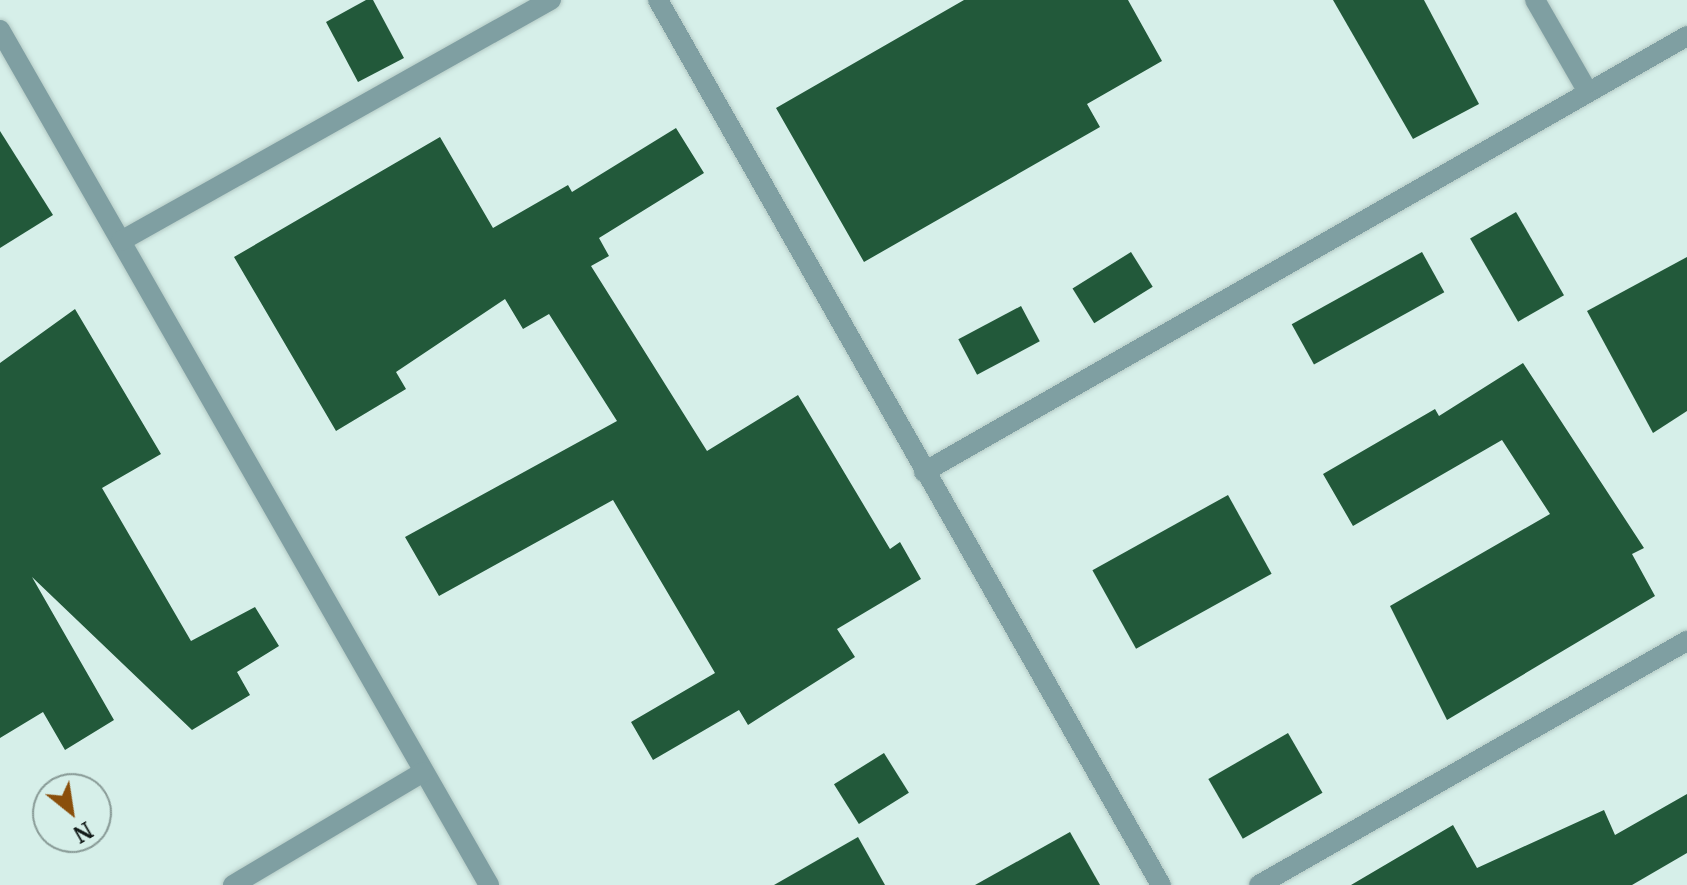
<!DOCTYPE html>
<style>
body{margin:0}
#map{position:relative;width:1687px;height:885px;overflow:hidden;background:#d6efe9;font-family:Merriweather,serif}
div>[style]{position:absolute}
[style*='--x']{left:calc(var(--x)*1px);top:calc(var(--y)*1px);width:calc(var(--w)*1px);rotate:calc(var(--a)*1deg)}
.building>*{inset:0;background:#22593a;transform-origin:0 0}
.roads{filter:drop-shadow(0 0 2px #b3c9c4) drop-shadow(0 0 2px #b3c9c4)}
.minor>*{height:20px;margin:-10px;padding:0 10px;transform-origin:10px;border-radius:10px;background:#7f9fa2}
span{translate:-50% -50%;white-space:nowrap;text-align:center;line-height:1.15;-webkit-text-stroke:8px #d6efe9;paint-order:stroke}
.north{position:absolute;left:32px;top:773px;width:80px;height:80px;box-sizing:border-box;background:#d6efe9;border:2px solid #889a96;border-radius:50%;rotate:150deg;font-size:22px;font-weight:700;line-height:32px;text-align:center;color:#131b19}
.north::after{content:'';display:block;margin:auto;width:28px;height:36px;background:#8a4f0b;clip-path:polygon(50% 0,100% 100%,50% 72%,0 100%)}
</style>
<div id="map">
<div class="building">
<i style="clip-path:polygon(366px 0,373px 0,404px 58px,358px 82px,326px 22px)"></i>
<i style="clip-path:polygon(964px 0,1128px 0,1162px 61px,1087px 104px,1100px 127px,864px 262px,776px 108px)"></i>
<i style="clip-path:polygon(1333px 0,1424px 0,1479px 104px,1413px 139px)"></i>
<i style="clip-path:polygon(676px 128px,704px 173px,599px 238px,609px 256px,591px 266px,707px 451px,798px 395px,890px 549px,900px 542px,921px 579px,837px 629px,855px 657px,748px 725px,739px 710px,653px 760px,631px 722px,715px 673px,613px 500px,439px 596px,405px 537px,617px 421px,549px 314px,523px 329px,505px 299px,396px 372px,406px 389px,336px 431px,234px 257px,440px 137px,493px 228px,568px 185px,572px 192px)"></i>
<i style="clip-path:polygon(0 131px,53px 215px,0 248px)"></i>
<i style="left:1516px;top:212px;width:96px;height:53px;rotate:60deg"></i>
<i style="left:1131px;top:252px;width:41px;height:69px;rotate:58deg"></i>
<i style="left:1422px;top:252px;width:46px;height:149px;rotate:61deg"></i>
<i style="clip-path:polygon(1687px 257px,1687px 411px,1653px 433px,1587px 311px)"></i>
<i style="left:1021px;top:306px;width:40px;height:71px;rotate:62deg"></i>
<i style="clip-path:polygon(75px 309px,161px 454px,102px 488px,191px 641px,255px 607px,279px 646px,237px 672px,250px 695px,192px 730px,32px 577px,114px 720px,65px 750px,43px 712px,0 738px,0 363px)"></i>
<i style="clip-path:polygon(1523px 363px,1644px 548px,1632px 554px,1655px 596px,1447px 720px,1390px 606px,1550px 514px,1502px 440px,1353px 526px,1323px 474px,1435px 409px,1439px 416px)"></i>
<i style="left:1228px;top:495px;width:90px;height:155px;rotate:61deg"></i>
<i style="left:1288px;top:733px;width:69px;height:92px;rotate:60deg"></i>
<i style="left:884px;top:753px;width:47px;height:59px;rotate:58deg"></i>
<i style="clip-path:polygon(1687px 794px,1687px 853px,1632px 885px,1351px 885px,1453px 825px,1477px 868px,1604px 810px,1615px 835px)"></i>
<i style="clip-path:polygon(1070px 832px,1100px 885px,975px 885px)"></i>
<i style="clip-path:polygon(858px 837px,885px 885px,774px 885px)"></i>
</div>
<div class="roads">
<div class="minor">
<i style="--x:658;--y:0;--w:1018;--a:60.39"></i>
<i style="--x:1535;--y:0;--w:106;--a:60.1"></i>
<i style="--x:0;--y:30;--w:985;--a:60.23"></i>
<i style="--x:121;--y:241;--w:493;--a:-29.3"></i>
<i style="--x:924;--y:472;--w:879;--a:-29.74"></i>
<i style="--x:233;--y:885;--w:221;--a:-30.7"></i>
<i style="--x:1259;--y:885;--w:493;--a:-29.7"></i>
</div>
</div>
<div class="north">N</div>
</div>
